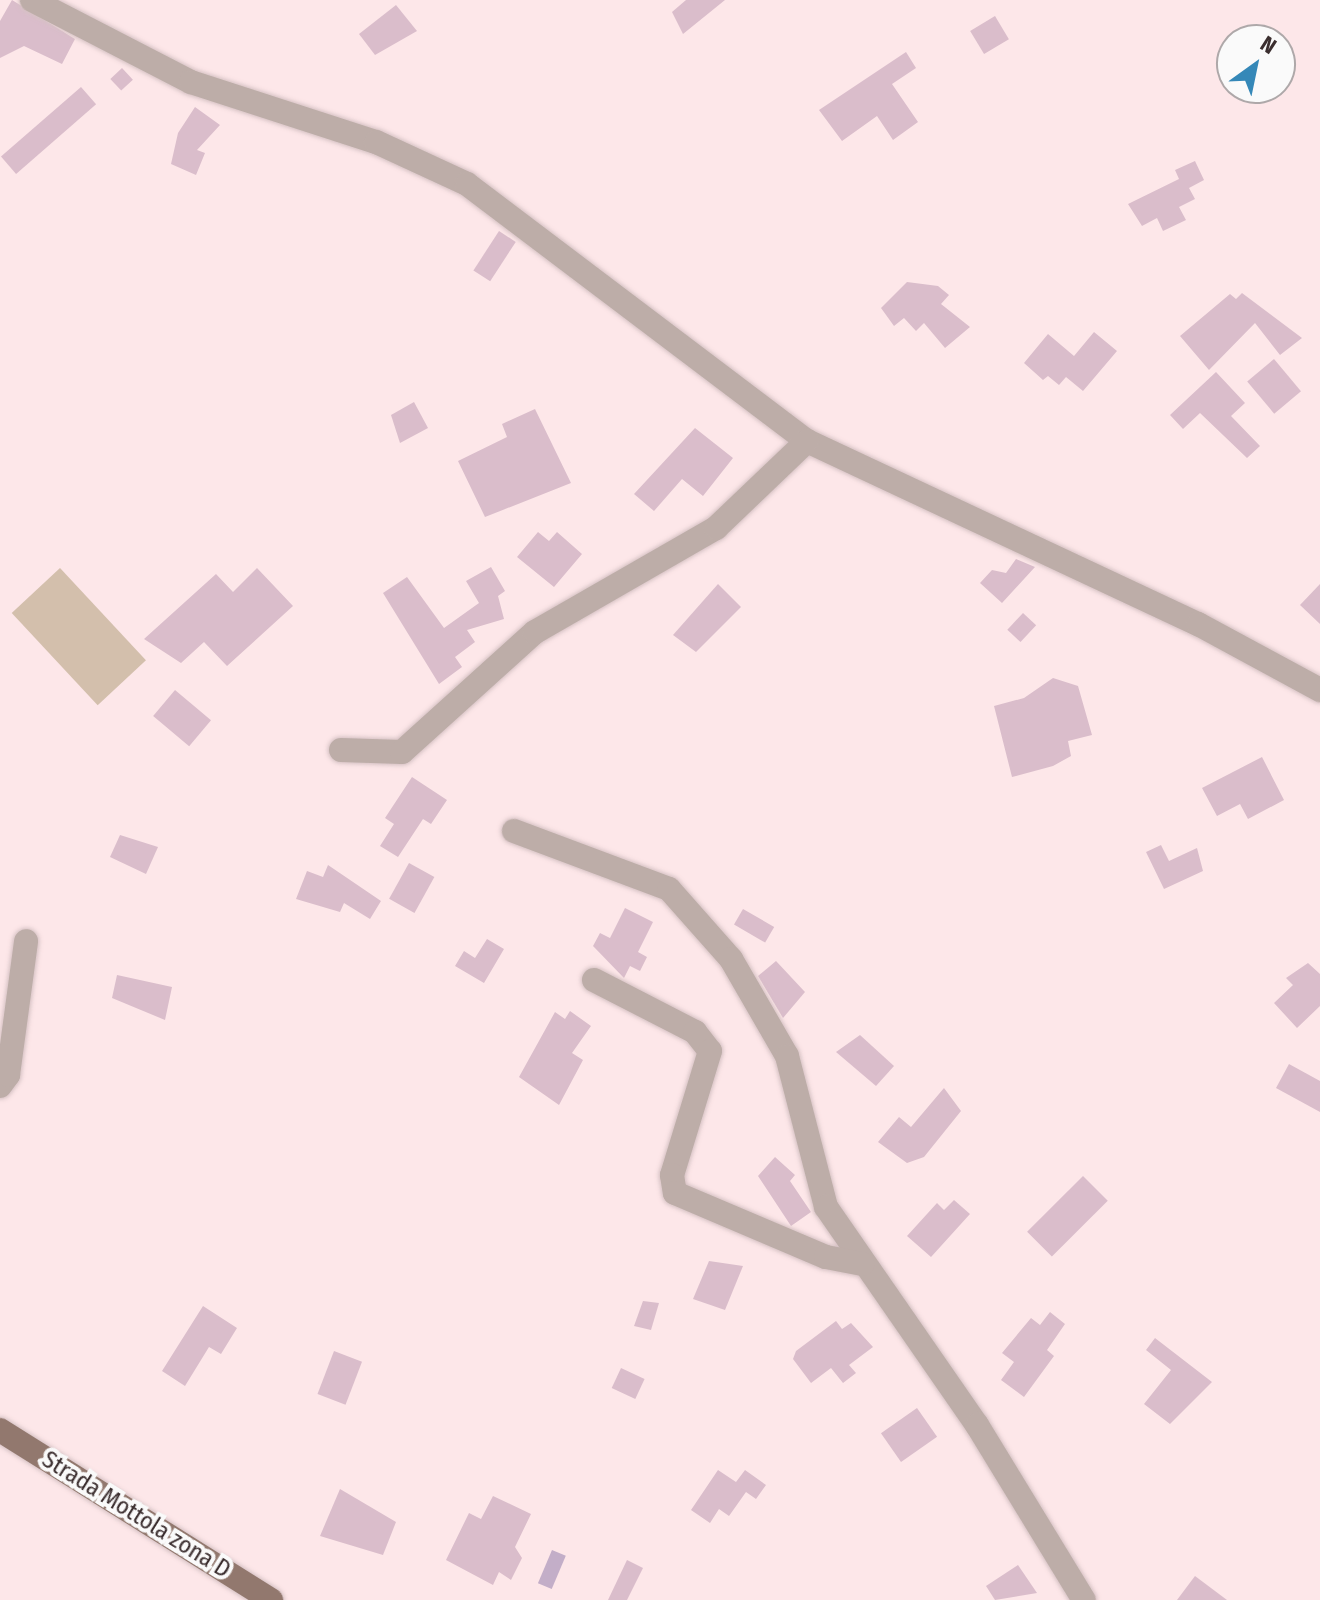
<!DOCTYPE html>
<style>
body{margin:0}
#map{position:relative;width:1320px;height:1600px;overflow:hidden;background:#fde7e9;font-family:"Fira Sans Condensed",sans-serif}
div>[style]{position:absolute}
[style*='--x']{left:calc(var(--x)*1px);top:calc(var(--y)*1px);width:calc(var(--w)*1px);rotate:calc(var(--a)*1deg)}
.green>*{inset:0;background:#d3bfac;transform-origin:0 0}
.water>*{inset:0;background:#c3aec8;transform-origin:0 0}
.building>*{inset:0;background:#dabdcb;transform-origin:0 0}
.roads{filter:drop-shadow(0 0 2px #d6c2c4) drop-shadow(0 0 2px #d6c2c4)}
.minor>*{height:24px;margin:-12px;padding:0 12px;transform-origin:12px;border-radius:12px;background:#bdada8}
.major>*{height:24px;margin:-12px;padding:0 12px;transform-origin:12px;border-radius:12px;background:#92786e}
span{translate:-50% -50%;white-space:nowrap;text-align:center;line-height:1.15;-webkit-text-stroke:8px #fafafa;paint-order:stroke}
.street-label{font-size:24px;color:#3b2e2f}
.north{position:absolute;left:1216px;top:24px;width:80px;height:80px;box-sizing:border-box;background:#fafafa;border:2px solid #aea8a9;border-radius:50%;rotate:33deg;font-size:22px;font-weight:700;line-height:32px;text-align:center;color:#3b2e2f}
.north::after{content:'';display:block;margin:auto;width:28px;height:36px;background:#3588b8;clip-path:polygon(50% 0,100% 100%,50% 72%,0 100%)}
</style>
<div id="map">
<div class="green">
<i style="left:60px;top:568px;width:126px;height:66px;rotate:47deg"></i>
</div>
<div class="water">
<i style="left:552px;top:1550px;width:15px;height:36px;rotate:23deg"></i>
</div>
<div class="building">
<i style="clip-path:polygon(12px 0,75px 39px,62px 64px,24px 46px,0 58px,0 21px)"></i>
<i style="clip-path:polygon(686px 0,725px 0,683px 34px,672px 12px)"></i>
<i style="clip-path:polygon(396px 5px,417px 31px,375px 55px,359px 34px)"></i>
<i style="left:995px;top:16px;width:27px;height:29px;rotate:59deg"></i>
<i style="clip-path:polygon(906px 52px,916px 68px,892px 84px,918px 122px,893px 140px,877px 116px,842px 141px,819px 110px)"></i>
<i style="left:122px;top:68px;width:16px;height:16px;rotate:47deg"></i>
<i style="left:81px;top:87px;width:23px;height:106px;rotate:49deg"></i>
<i style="clip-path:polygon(195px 107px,220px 125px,197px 150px,205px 153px,196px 175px,171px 164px,178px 133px)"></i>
<i style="clip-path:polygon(1195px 161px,1204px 180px,1189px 188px,1195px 199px,1179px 207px,1186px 220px,1163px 231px,1157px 218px,1142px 226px,1128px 204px,1179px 179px,1175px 170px)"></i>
<i style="left:499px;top:231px;width:20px;height:47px;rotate:33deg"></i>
<i style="clip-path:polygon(907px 282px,938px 286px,949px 295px,941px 304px,970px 327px,945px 348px,924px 323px,916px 331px,904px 318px,894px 326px,881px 308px)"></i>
<i style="clip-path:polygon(1242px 293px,1302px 338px,1280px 355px,1255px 323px,1209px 370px,1180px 336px,1230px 294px,1236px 299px)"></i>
<i style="clip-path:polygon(1094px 332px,1117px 351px,1083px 391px,1066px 377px,1059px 385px,1048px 376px,1043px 380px,1024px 363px,1048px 334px,1074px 356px)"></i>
<i style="left:1274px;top:359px;width:42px;height:35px;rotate:50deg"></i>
<i style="clip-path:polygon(1216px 372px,1245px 403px,1231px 416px,1260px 446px,1247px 458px,1200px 413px,1183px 429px,1170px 415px)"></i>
<i style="clip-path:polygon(414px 402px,428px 428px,400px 443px,391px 415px)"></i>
<i style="clip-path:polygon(535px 409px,571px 483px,485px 517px,458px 461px,507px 437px,502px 424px)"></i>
<i style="clip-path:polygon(695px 428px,733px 458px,703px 496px,682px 479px,654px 511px,634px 494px)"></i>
<i style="clip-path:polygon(538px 532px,549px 541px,557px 532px,582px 554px,554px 587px,517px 557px)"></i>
<i style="clip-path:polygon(1016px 559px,1035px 567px,1002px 603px,980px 583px,992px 570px,1006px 573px)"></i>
<i style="clip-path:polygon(491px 567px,505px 591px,498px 596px,504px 619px,467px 630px,475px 642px,455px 657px,462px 667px,439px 684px,383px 593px,407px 577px,444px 628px,479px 603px,466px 581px)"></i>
<i style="clip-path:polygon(257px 568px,293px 606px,227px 666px,204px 642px,181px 663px,144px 639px,216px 574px,233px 592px)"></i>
<i style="clip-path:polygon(718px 584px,741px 607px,696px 652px,673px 635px)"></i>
<i style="clip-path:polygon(1320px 584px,1320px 624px,1300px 605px)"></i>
<i style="left:1023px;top:613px;width:18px;height:23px;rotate:43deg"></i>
<i style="clip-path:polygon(1053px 678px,1078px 686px,1092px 735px,1068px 741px,1071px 756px,1053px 766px,1012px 777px,994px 706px,1024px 698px)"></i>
<i style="left:175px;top:690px;width:47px;height:34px;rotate:40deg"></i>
<i style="clip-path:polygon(1262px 757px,1284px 800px,1248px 819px,1240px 804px,1217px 816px,1202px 788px)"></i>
<i style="clip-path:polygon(412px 777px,447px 800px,431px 824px,423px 819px,398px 857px,380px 846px,394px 824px,385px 818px)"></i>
<i style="clip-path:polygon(120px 835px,158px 847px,146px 874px,110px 857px)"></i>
<i style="clip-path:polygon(1161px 845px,1169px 861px,1197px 848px,1203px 871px,1164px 889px,1146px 852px)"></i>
<i style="left:409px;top:863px;width:29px;height:41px;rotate:29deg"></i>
<i style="clip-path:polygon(328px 865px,381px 901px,370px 919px,344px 903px,340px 912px,296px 899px,307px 871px,323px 877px)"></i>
<i style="clip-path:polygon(625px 908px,653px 922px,638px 952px,647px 957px,640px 971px,630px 966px,624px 978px,593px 946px,600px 933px,610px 938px)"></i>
<i style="left:743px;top:909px;width:36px;height:18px;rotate:30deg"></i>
<i style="clip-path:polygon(487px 939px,504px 949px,484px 983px,455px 966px,464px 951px,475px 958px)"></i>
<i style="clip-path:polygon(776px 961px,805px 992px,783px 1018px,758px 976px)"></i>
<i style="clip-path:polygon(1308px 963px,1320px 974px,1320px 1006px,1297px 1028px,1274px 1003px,1293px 985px,1286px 978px)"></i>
<i style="clip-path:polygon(117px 975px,172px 987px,165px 1020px,112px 998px)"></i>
<i style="clip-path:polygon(570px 1011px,591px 1026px,572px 1053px,583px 1060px,559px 1105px,519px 1077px,555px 1012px,565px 1019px)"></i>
<i style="clip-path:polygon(860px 1035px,894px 1066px,876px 1086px,836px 1052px)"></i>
<i style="clip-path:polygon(1289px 1064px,1320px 1081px,1320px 1112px,1276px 1088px)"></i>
<i style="clip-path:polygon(944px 1088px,961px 1111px,924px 1157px,907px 1163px,878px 1142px,899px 1117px,911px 1127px)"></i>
<i style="clip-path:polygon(775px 1157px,795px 1175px,790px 1181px,811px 1212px,791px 1226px,758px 1176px)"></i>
<i style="left:1083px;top:1176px;width:35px;height:79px;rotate:45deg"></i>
<i style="clip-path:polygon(954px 1200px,970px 1214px,931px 1257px,907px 1236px,937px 1203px,944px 1210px)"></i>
<i style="clip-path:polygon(709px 1261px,743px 1266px,725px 1310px,693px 1299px)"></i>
<i style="clip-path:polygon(643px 1301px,659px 1303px,651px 1330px,634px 1326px)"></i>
<i style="clip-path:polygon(203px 1306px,237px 1328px,221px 1354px,209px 1347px,185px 1386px,162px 1371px)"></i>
<i style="clip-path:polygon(1050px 1312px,1065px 1324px,1047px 1350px,1054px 1356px,1024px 1397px,1001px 1380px,1014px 1362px,1002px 1353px,1031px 1318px,1040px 1325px)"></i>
<i style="clip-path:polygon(836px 1321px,842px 1329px,851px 1323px,873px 1347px,849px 1365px,856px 1373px,843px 1383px,831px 1368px,811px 1383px,793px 1359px,796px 1351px)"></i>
<i style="clip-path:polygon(1155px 1338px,1212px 1382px,1170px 1424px,1144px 1404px,1171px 1370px,1146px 1350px)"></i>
<i style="left:334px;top:1351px;width:30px;height:46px;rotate:21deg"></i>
<i style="left:621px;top:1368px;width:26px;height:22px;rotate:25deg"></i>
<i style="left:917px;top:1408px;width:35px;height:44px;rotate:55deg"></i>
<i style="clip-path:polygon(718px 1470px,736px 1482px,745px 1470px,766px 1485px,756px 1499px,746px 1492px,729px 1516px,719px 1509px,710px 1523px,691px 1510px)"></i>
<i style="clip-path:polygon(340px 1489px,396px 1522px,383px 1555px,320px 1536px)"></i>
<i style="clip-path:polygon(493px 1496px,531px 1514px,515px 1547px,522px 1558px,511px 1580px,499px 1572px,493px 1585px,446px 1560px,469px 1513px,481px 1519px)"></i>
<i style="clip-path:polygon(627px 1560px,643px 1568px,627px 1600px,608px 1600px)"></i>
<i style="clip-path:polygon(1018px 1565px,1037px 1593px,995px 1600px,986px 1586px)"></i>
<i style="clip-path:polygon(1195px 1576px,1227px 1600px,1177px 1600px)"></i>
</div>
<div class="roads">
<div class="minor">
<i style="--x:32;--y:0;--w:179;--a:27.3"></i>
<i style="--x:191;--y:82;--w:194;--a:18"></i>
<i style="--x:376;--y:142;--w:100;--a:24.8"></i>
<i style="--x:467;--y:184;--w:426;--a:37.1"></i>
<i style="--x:807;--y:441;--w:432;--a:25.1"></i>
<i style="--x:1198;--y:624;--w:139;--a:28.4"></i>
<i style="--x:341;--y:750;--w:61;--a:1.9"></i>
<i style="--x:402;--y:752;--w:179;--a:-42.1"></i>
<i style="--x:535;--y:632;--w:209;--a:-29.9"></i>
<i style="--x:716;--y:528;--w:126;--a:-43.7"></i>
<i style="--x:514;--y:831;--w:165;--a:20.5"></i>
<i style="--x:669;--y:889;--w:94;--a:48.5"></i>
<i style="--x:731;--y:959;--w:112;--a:60"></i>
<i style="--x:787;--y:1056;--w:156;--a:75.5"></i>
<i style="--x:826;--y:1207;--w:265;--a:55.3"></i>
<i style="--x:977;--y:1425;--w:205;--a:58.6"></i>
<i style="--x:594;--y:980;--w:114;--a:27.2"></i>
<i style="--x:695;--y:1032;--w:24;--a:52"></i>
<i style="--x:710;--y:1051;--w:130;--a:107"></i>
<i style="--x:672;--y:1175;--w:18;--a:81"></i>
<i style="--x:675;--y:1193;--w:164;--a:23"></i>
<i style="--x:826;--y:1257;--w:37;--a:11"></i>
<i style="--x:0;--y:1086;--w:14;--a:-54"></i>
<i style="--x:8;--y:1075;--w:135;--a:-82.3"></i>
</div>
<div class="major">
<i style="--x:0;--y:1430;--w:320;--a:32.1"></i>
</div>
</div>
<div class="street-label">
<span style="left:136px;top:1515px;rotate:32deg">Strada Mottola zona D</span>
</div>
<div class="north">N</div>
</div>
